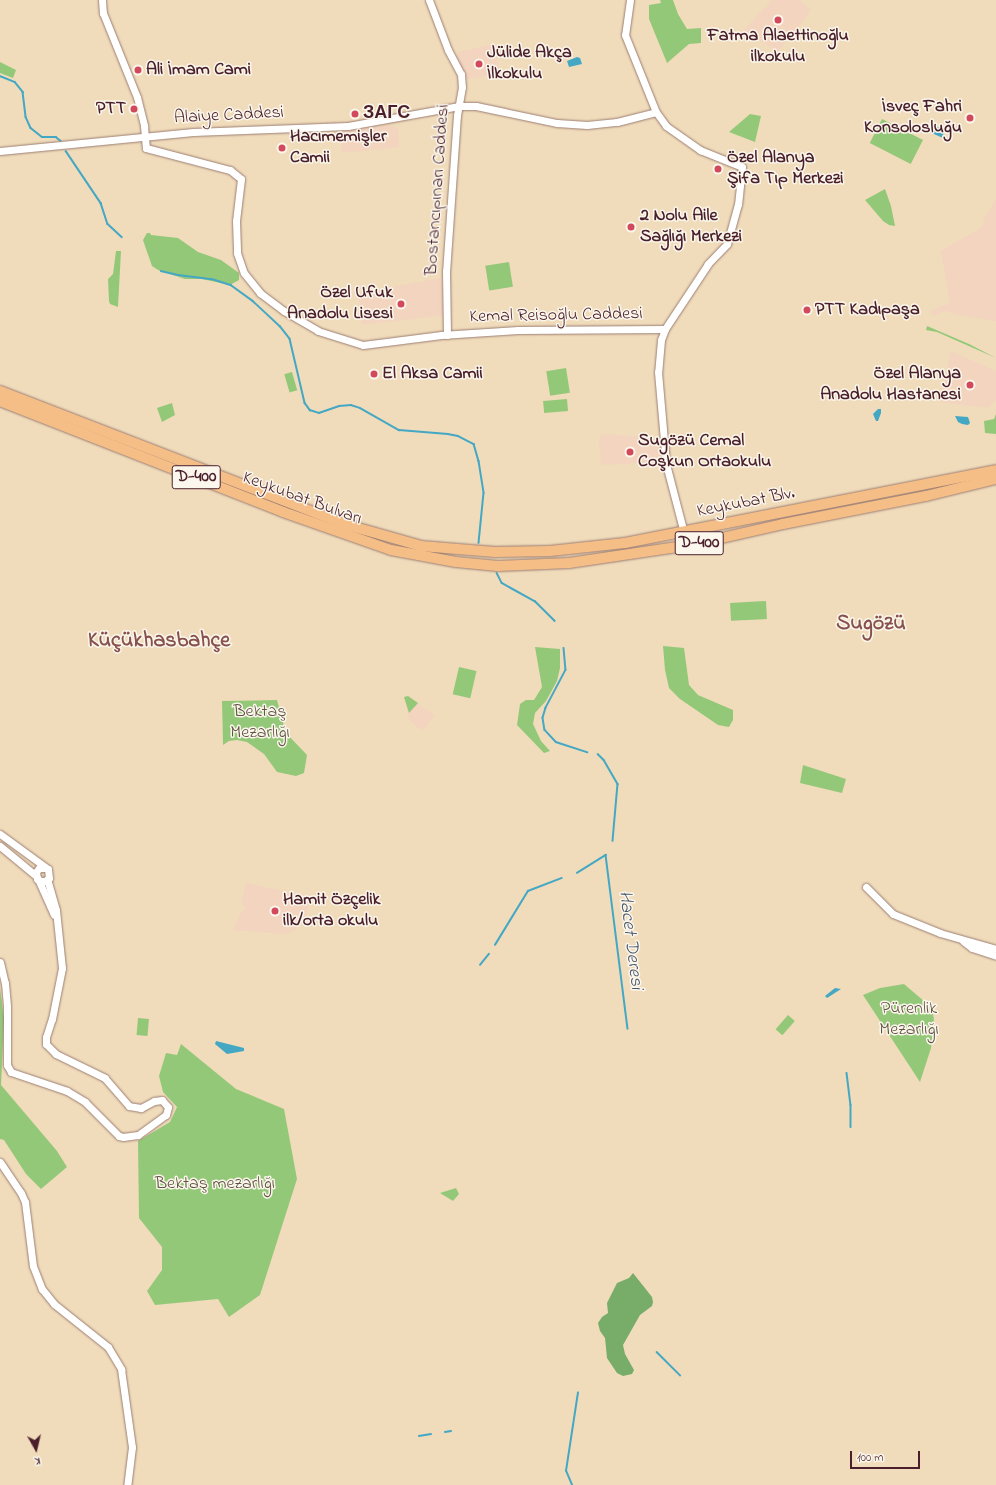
<!DOCTYPE html>
<meta charset="utf-8">
<style>
body{margin:0}
#map{position:relative;width:996px;height:1485px;overflow:hidden;background:#f0dcbb;font-family:"Indie Flower",sans-serif}
div>[style]{position:absolute}
[style*='--x']{left:calc(var(--x)*1px);top:calc(var(--y)*1px);width:calc(var(--w)*1px);rotate:calc(var(--a)*1deg)}
.built>*{inset:0;background:#f3d4bf;transform-origin:0 0}
.green>*{inset:0;background:#94c879;transform-origin:0 0}
.forest>*{inset:0;background:#77ac69}
.water>*{inset:0;background:#44a7c3;transform-origin:0 0}
.stream>*{height:1.5px;margin:-0.75px;padding:0 0.75px;transform-origin:0.75px;border-radius:0.75px;background:#44a7c3}
.roads{filter:drop-shadow(0 0 1px #9d7e73) drop-shadow(0 0 1px #9d7e73)}
.minor>*{height:7px;margin:-3.5px;padding:0 3.5px;transform-origin:3.5px;border-radius:3.5px;background:#fff}
.highway>*{height:10px;margin:-5px;padding:0 5px;transform-origin:5px;border-radius:5px;background:#f6be87}
.dots>*{width:11px;height:11px;translate:-50% -50%;box-sizing:border-box;border:2px solid #fbf7ec;border-radius:50%}
span{translate:-50% -50%;white-space:nowrap;text-align:center;line-height:1.15;-webkit-text-stroke:3px #fbf7ec;paint-order:stroke}
.shield-label span{padding:1px 3px;background:#fbf7ec;border:1px solid;border-radius:3px;-webkit-text-stroke-width:0}
.shield-label{font-size:17px;color:#4a1f2b;font-weight:700}
.poi-label{font-size:18px;color:#4a1f2b;font-weight:700}
.left{translate:0 -50%;text-align:left}
.right{translate:-100% -50%;text-align:right}
.street-label{font-size:18px;color:#4a1f2b}
.park-label{font-size:18px;color:#605242}
.water-label{font-size:19px;color:#485568;font-style:italic}
.district-label{font-size:22px;color:#88514e;font-weight:700}
.north{position:absolute;left:16px;top:1429px;width:40px;height:40px;-webkit-text-stroke:3px #fbf7ec;paint-order:stroke;rotate:172deg;font-size:11px;font-weight:700;line-height:16px;text-align:center;color:#4a1f2b}
.north::after{content:'';display:block;margin:auto;width:14px;height:18px;background:#4a1f2b;clip-path:polygon(50% 0,100% 100%,50% 72%,0 100%)}
.scale{position:absolute;left:850px;top:1451px;width:70px;height:18px;box-sizing:border-box;border:2px solid #4a1f2b;border-top:0;padding-left:5px;font-size:12px;line-height:14px;white-space:nowrap;color:#4a1f2b;-webkit-text-stroke:3px #fbf7ec;paint-order:stroke}
</style>
<div id="map">
<div class="built">
<i style="clip-path:polygon(772px 0,799px 0,811px 10px,778px 52px,744px 30px)"></i>
<i style="left:494px;top:44px;width:29px;height:38px;rotate:78deg"></i>
<i style="clip-path:polygon(389px 125px,398px 128px,399px 147px,342px 153px,340px 131px)"></i>
<i style="clip-path:polygon(996px 199px,996px 321px,958px 315px,946px 311px,933px 316px,930px 311px,950px 303px,941px 251px,982px 227px,984px 219px)"></i>
<i style="clip-path:polygon(441px 278px,443px 315px,362px 325px,358px 293px)"></i>
<i style="clip-path:polygon(951px 351px,996px 371px,996px 400px,987px 408px,940px 402px)"></i>
<i style="clip-path:polygon(600px 434px,658px 438px,660px 462px,601px 465px,599px 443px)"></i>
<i style="clip-path:polygon(408px 696px,435px 716px,422px 731px,409px 720px,404px 697px)"></i>
<i style="clip-path:polygon(246px 883px,311px 897px,306px 916px,304px 919px,298px 918px,298px 927px,292px 932px,284px 934px,233px 930px,239px 916px,246px 906px,241px 904px)"></i>
</div>
<div class="green">
<i style="clip-path:polygon(660px 0,673px 0,678px 14px,687px 29px,701px 28px,701px 43px,689px 44px,667px 63px,649px 19px,649px 5px,661px 3px)"></i>
<i style="clip-path:polygon(0 62px,16px 70px,13px 78px,0 73px)"></i>
<i style="clip-path:polygon(750px 114px,761px 116px,755px 142px,729px 132px)"></i>
<i style="left:882px;top:119px;width:46px;height:27px;rotate:27deg"></i>
<i style="clip-path:polygon(885px 189px,891px 206px,895px 226px,889px 225px,883px 221px,865px 200px)"></i>
<i style="clip-path:polygon(147px 233px,150px 233px,151px 235px,178px 238px,198px 252px,221px 260px,239px 273px,239px 280px,230px 285px,202px 279px,185px 279px,158px 270px,152px 266px,145px 246px,143px 240px)"></i>
<i style="clip-path:polygon(116px 251px,121px 251px,118px 307px,110px 304px,109px 301px,108px 279px,113px 274px)"></i>
<i style="left:509px;top:262px;width:25px;height:24px;rotate:81deg"></i>
<i style="clip-path:polygon(927px 326px,969px 344px,996px 358px,937px 332px,926px 330px)"></i>
<i style="left:566px;top:368px;width:25px;height:20px;rotate:81deg"></i>
<i style="left:292px;top:372px;width:19px;height:8px;rotate:74deg"></i>
<i style="left:567px;top:399px;width:12px;height:24px;rotate:85deg"></i>
<i style="clip-path:polygon(172px 403px,175px 415px,162px 422px,157px 408px)"></i>
<i style="clip-path:polygon(996px 414px,996px 434px,985px 433px,984px 421px,994px 419px)"></i>
<i style="left:766px;top:601px;width:18px;height:36px;rotate:87deg"></i>
<i style="clip-path:polygon(663px 646px,684px 648px,689px 685px,698px 695px,733px 710px,733px 720px,729px 727px,718px 725px,680px 699px,669px 688px,665px 670px)"></i>
<i style="clip-path:polygon(535px 647px,560px 649px,560px 668px,557px 681px,546px 701px,535px 713px,533px 724px,541px 741px,550px 751px,544px 753px,517px 725px,520px 704px,526px 700px,534px 700px,542px 687px)"></i>
<i style="left:459px;top:667px;width:18px;height:28px;rotate:13deg"></i>
<i style="clip-path:polygon(408px 696px,418px 703px,409px 713px,404px 697px)"></i>
<i style="clip-path:polygon(277px 700px,286px 733px,307px 755px,304px 773px,296px 776px,277px 772px,264px 754px,247px 742px,237px 740px,229px 741px,223px 745px,222px 701px)"></i>
<i style="clip-path:polygon(803px 765px,846px 779px,842px 793px,800px 783px)"></i>
<i style="clip-path:polygon(904px 984px,932px 1008px,934px 1020px,931px 1048px,920px 1082px,863px 995px,880px 988px)"></i>
<i style="clip-path:polygon(0 988px,4px 1019px,1px 1085px,57px 1151px,67px 1167px,41px 1189px,26px 1174px,4px 1140px,0 1139px)"></i>
<i style="left:788px;top:1015px;width:9px;height:19px;rotate:41deg"></i>
<i style="left:138px;top:1018px;width:11px;height:17px;rotate:5deg"></i>
<i style="clip-path:polygon(181px 1044px,236px 1089px,284px 1109px,297px 1179px,260px 1295px,229px 1317px,218px 1299px,155px 1305px,147px 1291px,162px 1270px,162px 1247px,139px 1218px,138px 1141px,170px 1122px,177px 1107px,163px 1092px,159px 1076px,166px 1053px,177px 1055px)"></i>
<i style="clip-path:polygon(456px 1188px,459px 1194px,453px 1201px,440px 1193px)"></i>
</div>
<div class="forest">
<i style="clip-path:polygon(633px 1273px,652px 1297px,653px 1302px,652px 1306px,640px 1315px,623px 1345px,625px 1354px,634px 1370px,632px 1374px,623px 1376px,617px 1373px,607px 1358px,605px 1338px,600px 1331px,598px 1323px,602px 1317px,608px 1313px,607px 1303px,617px 1283px,629px 1278px)"></i>
</div>
<div class="water">
<i style="clip-path:polygon(577px 57px,580px 58px,582px 64px,569px 67px,567px 61px)"></i>
<i style="left:933px;top:125px;width:13px;height:8px;rotate:23deg"></i>
<i style="clip-path:polygon(878px 409px,881px 409px,881px 413px,878px 421px,876px 421px,873px 414px)"></i>
<i style="clip-path:polygon(955px 416px,968px 417px,970px 423px,968px 425px,962px 424px,958px 422px)"></i>
<i style="clip-path:polygon(835px 988px,841px 989px,827px 998px,825px 996px)"></i>
<i style="clip-path:polygon(216px 1041px,244px 1048px,244px 1051px,227px 1054px,215px 1044px)"></i>
</div>
<div class="stream">
<i style="--x:0;--y:76;--w:16;--a:22"></i>
<i style="--x:15;--y:82;--w:13;--a:51"></i>
<i style="--x:23;--y:92;--w:25;--a:83"></i>
<i style="--x:26;--y:117;--w:12;--a:66"></i>
<i style="--x:31;--y:128;--w:14;--a:39"></i>
<i style="--x:42;--y:137;--w:14;--a:0"></i>
<i style="--x:56;--y:137;--w:6;--a:39"></i>
<i style="--x:66;--y:151;--w:63;--a:56.1"></i>
<i style="--x:101;--y:203;--w:22;--a:72"></i>
<i style="--x:108;--y:224;--w:19;--a:43"></i>
<i style="--x:161;--y:271;--w:17;--a:13"></i>
<i style="--x:178;--y:275;--w:34;--a:7"></i>
<i style="--x:212;--y:279;--w:20;--a:18"></i>
<i style="--x:231;--y:285;--w:27;--a:36"></i>
<i style="--x:253;--y:301;--w:37;--a:43"></i>
<i style="--x:280;--y:326;--w:16;--a:52"></i>
<i style="--x:290;--y:339;--w:66;--a:76.8"></i>
<i style="--x:305;--y:403;--w:9;--a:54"></i>
<i style="--x:310;--y:410;--w:9;--a:18"></i>
<i style="--x:319;--y:413;--w:21;--a:-19"></i>
<i style="--x:339;--y:406;--w:12;--a:-5"></i>
<i style="--x:351;--y:405;--w:9;--a:18"></i>
<i style="--x:360;--y:408;--w:45;--a:29.4"></i>
<i style="--x:399;--y:430;--w:49;--a:4.7"></i>
<i style="--x:448;--y:434;--w:10;--a:11"></i>
<i style="--x:458;--y:436;--w:18;--a:27"></i>
<i style="--x:474;--y:444;--w:18;--a:74"></i>
<i style="--x:479;--y:461;--w:32;--a:81"></i>
<i style="--x:484;--y:493;--w:50;--a:95.7"></i>
<i style="--x:497;--y:573;--w:11;--a:63"></i>
<i style="--x:502;--y:583;--w:38;--a:29"></i>
<i style="--x:535;--y:601;--w:28;--a:45"></i>
<i style="--x:564;--y:648;--w:22;--a:85"></i>
<i style="--x:566;--y:670;--w:43;--a:117.8"></i>
<i style="--x:546;--y:708;--w:10;--a:107"></i>
<i style="--x:543;--y:718;--w:12;--a:81"></i>
<i style="--x:545;--y:730;--w:16;--a:47"></i>
<i style="--x:556;--y:742;--w:33;--a:18"></i>
<i style="--x:598;--y:754;--w:8;--a:45"></i>
<i style="--x:604;--y:760;--w:28;--a:60"></i>
<i style="--x:618;--y:784;--w:57;--a:95"></i>
<i style="--x:577;--y:873;--w:34;--a:-32"></i>
<i style="--x:606;--y:855;--w:175;--a:82.8"></i>
<i style="--x:495;--y:945;--w:63;--a:-58.6"></i>
<i style="--x:528;--y:891;--w:36;--a:-21"></i>
<i style="--x:480;--y:965;--w:14;--a:-51"></i>
<i style="--x:847;--y:1073;--w:32;--a:83"></i>
<i style="--x:851;--y:1105;--w:22;--a:90"></i>
<i style="--x:657;--y:1352;--w:33;--a:45"></i>
<i style="--x:445;--y:1432;--w:6;--a:-9"></i>
<i style="--x:419;--y:1436;--w:12;--a:-9"></i>
<i style="--x:572;--y:1485;--w:15;--a:-113"></i>
<i style="--x:566;--y:1471;--w:79;--a:-81.3"></i>
</div>
<div class="roads">
<div class="minor">
<i style="--x:102;--y:0;--w:13;--a:86"></i>
<i style="--x:103;--y:13;--w:91;--a:68"></i>
<i style="--x:137;--y:97;--w:30;--a:76"></i>
<i style="--x:144;--y:126;--w:22;--a:85"></i>
<i style="--x:146;--y:148;--w:87;--a:14.7"></i>
<i style="--x:230;--y:170;--w:14;--a:39"></i>
<i style="--x:241;--y:179;--w:42;--a:96.8"></i>
<i style="--x:236;--y:221;--w:32;--a:88"></i>
<i style="--x:237;--y:253;--w:21;--a:71"></i>
<i style="--x:244;--y:273;--w:26;--a:51"></i>
<i style="--x:260;--y:293;--w:30;--a:37"></i>
<i style="--x:284;--y:311;--w:39;--a:30"></i>
<i style="--x:318;--y:331;--w:47;--a:17.3"></i>
<i style="--x:363;--y:345;--w:79;--a:-7.3"></i>
<i style="--x:441;--y:335;--w:77;--a:-3.7"></i>
<i style="--x:518;--y:330;--w:147;--a:-0.4"></i>
<i style="--x:429;--y:0;--w:53;--a:69.2"></i>
<i style="--x:448;--y:50;--w:27;--a:62"></i>
<i style="--x:461;--y:74;--w:13;--a:86"></i>
<i style="--x:462;--y:87;--w:28;--a:100"></i>
<i style="--x:457;--y:115;--w:156;--a:94"></i>
<i style="--x:446;--y:271;--w:64;--a:89.1"></i>
<i style="--x:630;--y:0;--w:35;--a:98"></i>
<i style="--x:625;--y:35;--w:83;--a:68.1"></i>
<i style="--x:656;--y:112;--w:17;--a:54"></i>
<i style="--x:666;--y:126;--w:42;--a:35.2"></i>
<i style="--x:700;--y:150;--w:45;--a:22"></i>
<i style="--x:742;--y:167;--w:37;--a:96"></i>
<i style="--x:738;--y:204;--w:41;--a:105.4"></i>
<i style="--x:727;--y:244;--w:28;--a:134"></i>
<i style="--x:708;--y:264;--w:78;--a:123.5"></i>
<i style="--x:665;--y:329;--w:12;--a:110"></i>
<i style="--x:661;--y:340;--w:32;--a:95"></i>
<i style="--x:658;--y:372;--w:92;--a:85"></i>
<i style="--x:666;--y:464;--w:71;--a:75.4"></i>
<i style="--x:0;--y:151;--w:194;--a:-5.6"></i>
<i style="--x:193;--y:132;--w:155;--a:-2.2"></i>
<i style="--x:348;--y:126;--w:113;--a:-10.2"></i>
<i style="--x:459;--y:106;--w:17;--a:0"></i>
<i style="--x:476;--y:106;--w:83;--a:11.9"></i>
<i style="--x:557;--y:123;--w:30;--a:4"></i>
<i style="--x:587;--y:125;--w:30;--a:-6"></i>
<i style="--x:617;--y:122;--w:40;--a:-14.4"></i>
<i style="--x:0;--y:834;--w:59;--a:36.1"></i>
<i style="--x:48;--y:869;--w:9;--a:84"></i>
<i style="--x:49;--y:878;--w:5;--a:143"></i>
<i style="--x:45;--y:881;--w:4;--a:180"></i>
<i style="--x:41;--y:881;--w:4;--a:-153"></i>
<i style="--x:37;--y:879;--w:7;--a:-98"></i>
<i style="--x:36;--y:872;--w:5;--a:-53"></i>
<i style="--x:39;--y:868;--w:6;--a:0"></i>
<i style="--x:0;--y:846;--w:45;--a:39.6"></i>
<i style="--x:38;--y:879;--w:39;--a:66"></i>
<i style="--x:866;--y:887;--w:38;--a:45"></i>
<i style="--x:893;--y:914;--w:51;--a:22"></i>
<i style="--x:940;--y:933;--w:58;--a:15.9"></i>
<i style="--x:963;--y:941;--w:11;--a:38"></i>
<i style="--x:972;--y:948;--w:25;--a:18"></i>
<i style="--x:0;--y:962;--w:22;--a:77"></i>
<i style="--x:5;--y:983;--w:24;--a:85"></i>
<i style="--x:7;--y:1007;--w:58;--a:90"></i>
<i style="--x:7;--y:1065;--w:8;--a:60"></i>
<i style="--x:11;--y:1072;--w:59;--a:18.7"></i>
<i style="--x:67;--y:1091;--w:21;--a:31"></i>
<i style="--x:85;--y:1102;--w:48;--a:45"></i>
<i style="--x:119;--y:1136;--w:4;--a:14"></i>
<i style="--x:123;--y:1137;--w:15;--a:-8"></i>
<i style="--x:138;--y:1135;--w:34;--a:-36"></i>
<i style="--x:166;--y:1115;--w:8;--a:-76"></i>
<i style="--x:168;--y:1107;--w:9;--a:-131"></i>
<i style="--x:162;--y:1100;--w:8;--a:173"></i>
<i style="--x:154;--y:1101;--w:15;--a:152"></i>
<i style="--x:141;--y:1108;--w:12;--a:-171"></i>
<i style="--x:129;--y:1106;--w:37;--a:-131"></i>
<i style="--x:105;--y:1078;--w:55;--a:-153.9"></i>
<i style="--x:56;--y:1054;--w:14;--a:-135"></i>
<i style="--x:46;--y:1044;--w:7;--a:-90"></i>
<i style="--x:46;--y:1037;--w:19;--a:-72"></i>
<i style="--x:52;--y:1019;--w:52;--a:-78.9"></i>
<i style="--x:62;--y:968;--w:58;--a:-95.9"></i>
<i style="--x:56;--y:910;--w:32;--a:-106"></i>
<i style="--x:0;--y:1162;--w:37;--a:56"></i>
<i style="--x:21;--y:1193;--w:10;--a:66"></i>
<i style="--x:25;--y:1202;--w:64;--a:82.9"></i>
<i style="--x:33;--y:1266;--w:25;--a:69"></i>
<i style="--x:42;--y:1289;--w:19;--a:51"></i>
<i style="--x:54;--y:1304;--w:69;--a:38.5"></i>
<i style="--x:108;--y:1347;--w:26;--a:59"></i>
<i style="--x:121;--y:1369;--w:79;--a:82"></i>
<i style="--x:132;--y:1447;--w:38;--a:97"></i>
</div>
<div class="highway">
<i style="--x:0;--y:391;--w:369;--a:21.1"></i>
<i style="--x:344;--y:524;--w:80;--a:15.9"></i>
<i style="--x:421;--y:546;--w:74;--a:4.6"></i>
<i style="--x:495;--y:552;--w:55;--a:-1"></i>
<i style="--x:550;--y:551;--w:75;--a:-6.1"></i>
<i style="--x:625;--y:543;--w:378;--a:-11.1"></i>
<i style="--x:0;--y:401;--w:304;--a:21.4"></i>
<i style="--x:283;--y:512;--w:114;--a:19.4"></i>
<i style="--x:391;--y:550;--w:66;--a:10.5"></i>
<i style="--x:456;--y:562;--w:42;--a:5.4"></i>
<i style="--x:498;--y:566;--w:71;--a:-2.4"></i>
<i style="--x:569;--y:563;--w:123;--a:-8.4"></i>
<i style="--x:691;--y:545;--w:94;--a:-12.9"></i>
<i style="--x:783;--y:524;--w:146;--a:-11.1"></i>
<i style="--x:926;--y:496;--w:72;--a:-13.7"></i>
</div>
</div>
<div class="dots">
<i style="left:778px;top:20px;background:#d1495b"></i>
<i style="left:479px;top:64px;background:#d1495b"></i>
<i style="left:138px;top:70px;background:#d1495b"></i>
<i style="left:134px;top:109px;background:#d1495b"></i>
<i style="left:355px;top:114px;background:#d1495b"></i>
<i style="left:970px;top:118px;background:#d1495b"></i>
<i style="left:282px;top:148px;background:#d1495b"></i>
<i style="left:718px;top:169px;background:#d1495b"></i>
<i style="left:631px;top:227px;background:#d1495b"></i>
<i style="left:401px;top:304px;background:#d1495b"></i>
<i style="left:807px;top:310px;background:#d1495b"></i>
<i style="left:374px;top:374px;background:#d1495b"></i>
<i style="left:970px;top:385px;background:#d1495b"></i>
<i style="left:630px;top:452px;background:#d1495b"></i>
<i style="left:275px;top:911px;background:#d1495b"></i>
</div>
<div class="shield-label">
<span style="left:196px;top:477px">D-400</span>
<span style="left:699px;top:543px">D-400</span>
</div>
<div class="poi-label">
<span style="left:778px;top:47px">Fatma Alaettinoğlu<br>ilkokulu</span>
<span class="left" style="left:487px;top:64px">Jülide Akça<br>İlkokulu</span>
<span class="left" style="left:146px;top:70px">Ali İmam Cami</span>
<span class="right" style="left:962px;top:118px">İsveç Fahri<br>Konsolosluğu</span>
<span class="right" style="left:126px;top:109px">PTT</span>
<span class="left" style="left:363px;top:114px">ЗАГС</span>
<span class="left" style="left:290px;top:148px">Hacımemişler<br>Camii</span>
<span class="left" style="left:727px;top:169px">Özel Alanya<br>Şifa Tıp Merkezi</span>
<span class="left" style="left:640px;top:227px">2 Nolu Aile<br>Sağlığı Merkezi</span>
<span class="right" style="left:393px;top:304px">Özel Ufuk<br>Anadolu Lisesi</span>
<span class="left" style="left:815px;top:310px">PTT Kadıpaşa</span>
<span class="left" style="left:382px;top:374px">El Aksa Camii</span>
<span class="right" style="left:961px;top:385px">Özel Alanya<br>Anadolu Hastanesi</span>
<span class="left" style="left:638px;top:452px">Sugözü Cemal<br>Coşkun Ortaokulu</span>
<span class="left" style="left:283px;top:911px">Hamit Özçelik<br>ilk/orta okulu</span>
</div>
<div class="street-label">
<span style="left:229px;top:116px;rotate:-3deg">Alaiye Caddesi</span>
<span style="left:438px;top:190px;rotate:-86deg">Bostancıpınarı Caddesi</span>
<span style="left:556px;top:316px;rotate:-1deg">Kemal Reisoğlu Caddesi</span>
<span style="left:302px;top:499px;rotate:20deg">Keykubat Bulvarı</span>
<span style="left:746px;top:503px;rotate:-11deg">Keykubat Blv.</span>
</div>
<div class="park-label">
<span style="left:260px;top:723px">Bektaş<br>Mezarlığı</span>
<span style="left:909px;top:1020px">Pürenlik<br>Mezarlığı</span>
<span style="left:215px;top:1184px">Bektaş mezarlığı</span>
</div>
<div class="water-label">
<span style="left:630px;top:940px;rotate:83deg">Hacet Deresi</span>
</div>
<div class="district-label">
<span style="left:871px;top:625px">Sugözü</span>
<span style="left:159px;top:642px">Küçükhasbahçe</span>
</div>
<div class="north">K</div>
<div class="scale">100 m</div>
</div>
